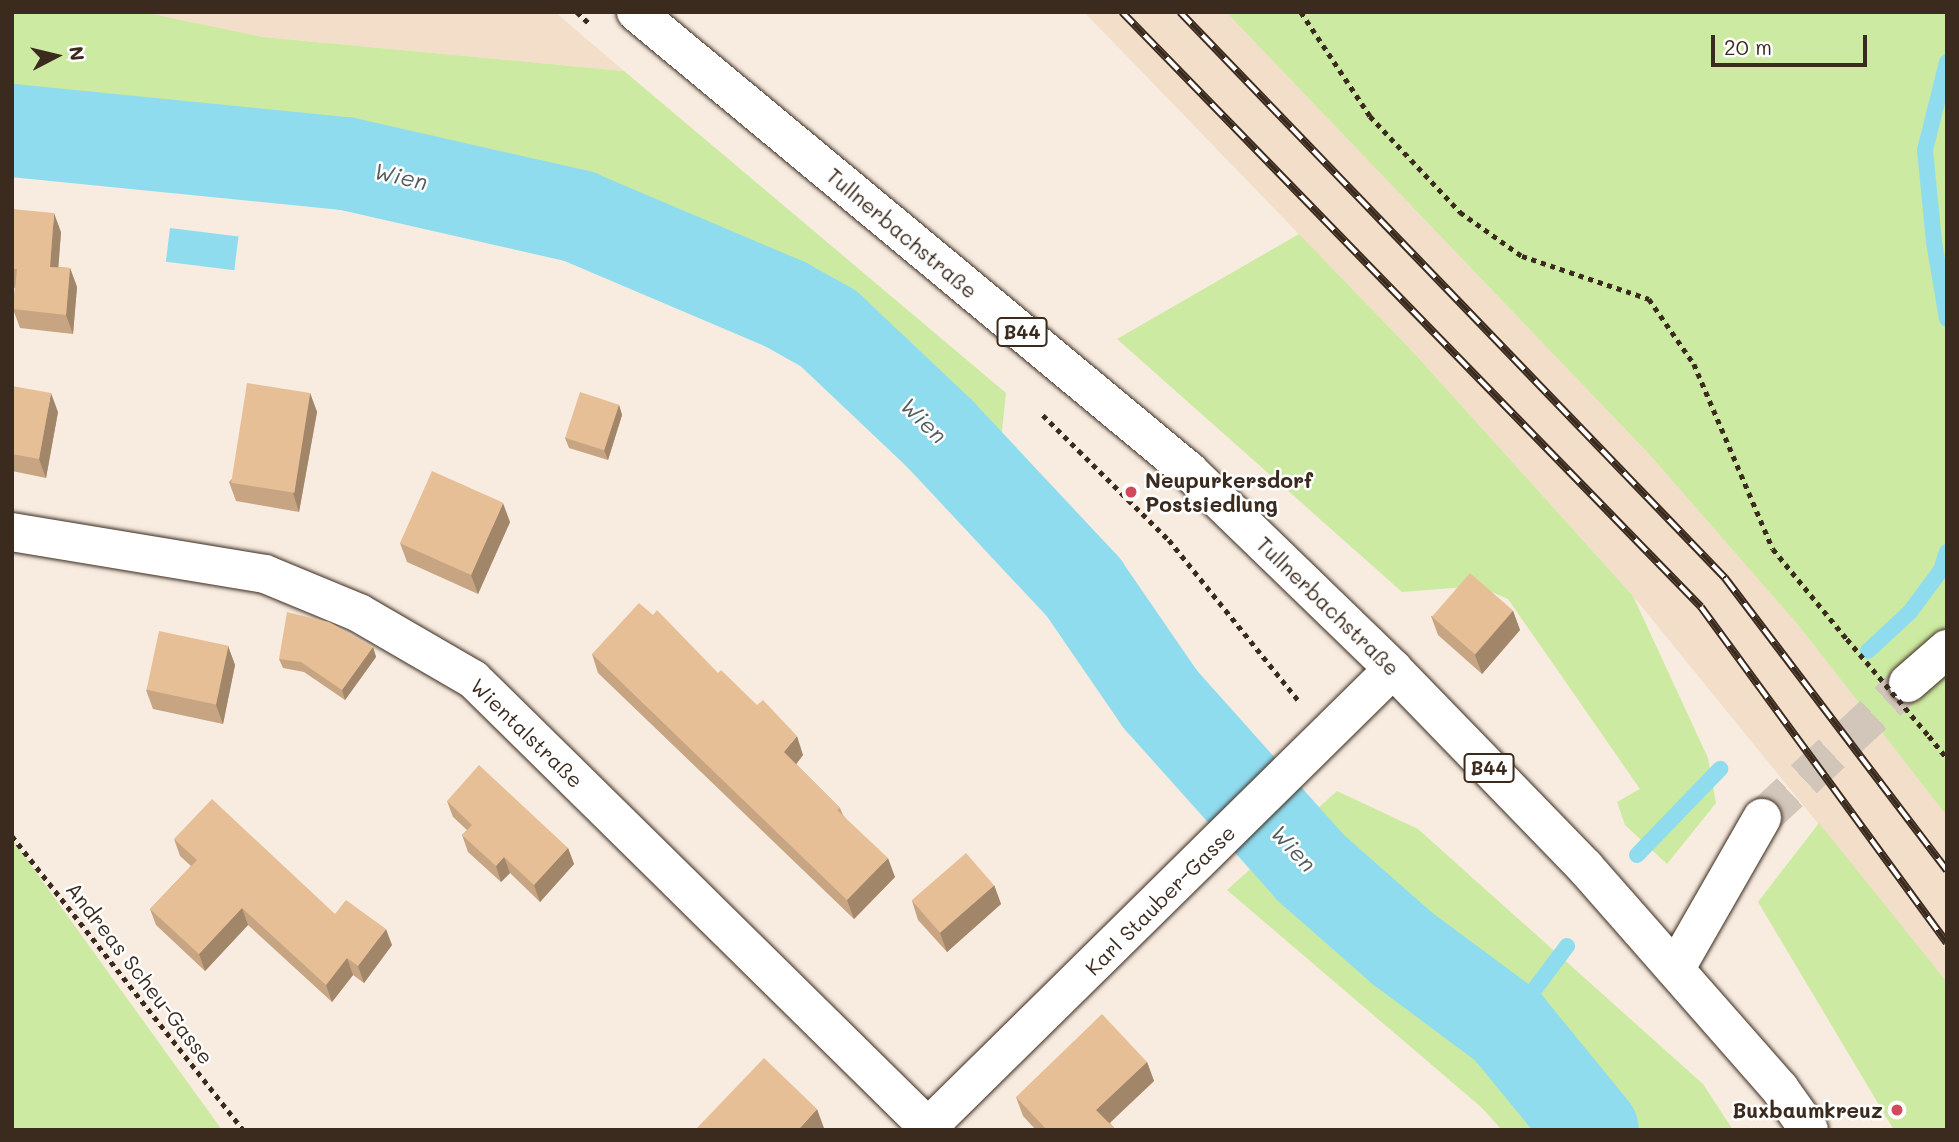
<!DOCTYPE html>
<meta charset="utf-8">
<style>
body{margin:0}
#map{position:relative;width:1959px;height:1142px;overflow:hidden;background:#f8ece0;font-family:Mali,sans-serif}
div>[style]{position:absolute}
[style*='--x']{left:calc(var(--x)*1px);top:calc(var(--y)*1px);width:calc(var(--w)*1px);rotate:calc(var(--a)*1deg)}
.built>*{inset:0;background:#f3deca}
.green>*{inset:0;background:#cceaa1}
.water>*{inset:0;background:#90dcef;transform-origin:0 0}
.stream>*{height:16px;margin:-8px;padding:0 8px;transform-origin:8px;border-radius:8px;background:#90dcef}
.river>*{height:93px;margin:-46.5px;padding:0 46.5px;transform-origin:46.5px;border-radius:46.5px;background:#90dcef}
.street-tunnel>*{height:38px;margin-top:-19px;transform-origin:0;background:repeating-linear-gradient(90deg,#d2c5b9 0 38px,transparent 0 57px)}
.path>*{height:4.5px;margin-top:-2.25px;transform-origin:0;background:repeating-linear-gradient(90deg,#3b2a1e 0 5px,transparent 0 10px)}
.roads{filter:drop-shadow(0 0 2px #3b2a1e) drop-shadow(0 0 2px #3b2a1e)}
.street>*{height:38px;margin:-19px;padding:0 19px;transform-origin:19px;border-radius:19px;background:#fff}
.primary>*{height:38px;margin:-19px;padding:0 19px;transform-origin:19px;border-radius:19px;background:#fff}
.rail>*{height:8px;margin-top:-4px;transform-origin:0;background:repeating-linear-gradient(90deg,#fff 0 16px,#3b2a1e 0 32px);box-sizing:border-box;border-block:2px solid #3b2a1e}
.path-bridge>*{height:4.5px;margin-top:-2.25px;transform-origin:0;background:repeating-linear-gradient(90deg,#3b2a1e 0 5px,transparent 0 10px)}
.wall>*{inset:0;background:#c7a482}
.shaded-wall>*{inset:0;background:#a2866a}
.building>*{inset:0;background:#e7bf97;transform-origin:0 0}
.dots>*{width:19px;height:19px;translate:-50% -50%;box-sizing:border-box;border:4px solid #fff;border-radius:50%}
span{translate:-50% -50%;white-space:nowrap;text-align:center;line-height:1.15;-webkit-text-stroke:5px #fff;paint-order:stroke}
.shield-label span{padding:2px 5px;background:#fff;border:2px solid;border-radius:5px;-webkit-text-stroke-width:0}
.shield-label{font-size:19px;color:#3b2a1e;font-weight:700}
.street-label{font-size:21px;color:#3b2a1e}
.poi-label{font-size:21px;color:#3b2a1e;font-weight:700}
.left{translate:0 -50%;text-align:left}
.right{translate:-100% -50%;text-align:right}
.water-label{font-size:23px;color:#545f5d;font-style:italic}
.frame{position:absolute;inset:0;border:14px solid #3b2a1e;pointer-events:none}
.north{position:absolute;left:21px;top:21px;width:70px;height:70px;-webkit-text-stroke:5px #fff;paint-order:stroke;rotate:83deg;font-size:19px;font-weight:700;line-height:28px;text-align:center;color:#3b2a1e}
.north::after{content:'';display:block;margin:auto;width:24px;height:32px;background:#3b2a1e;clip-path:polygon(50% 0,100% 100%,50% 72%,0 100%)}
.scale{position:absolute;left:1711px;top:35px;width:156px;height:32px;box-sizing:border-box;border:4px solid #3b2a1e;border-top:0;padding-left:9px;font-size:21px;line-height:24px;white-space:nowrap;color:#3b2a1e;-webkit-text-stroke:5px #fff;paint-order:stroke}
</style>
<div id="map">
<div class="built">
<i style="clip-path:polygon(143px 12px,555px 12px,624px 71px,263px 37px)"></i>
<i style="clip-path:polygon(1084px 12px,1226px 12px,1648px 453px,1799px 626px,1947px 816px,1947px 982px,1633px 596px,1413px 352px)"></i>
</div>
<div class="green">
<i style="clip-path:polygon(12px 12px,143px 12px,263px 37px,624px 71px,1006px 393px,998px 469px,914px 382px,800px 285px,711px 229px,517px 168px,272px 130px,12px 115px)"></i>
<i style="clip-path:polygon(1226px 12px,1947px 12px,1947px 816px,1799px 626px,1648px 453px)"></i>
<i style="clip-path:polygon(1299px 234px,1413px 352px,1633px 596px,1708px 758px,1716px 803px,1667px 864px,1625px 825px,1617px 802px,1640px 789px,1508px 599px,1478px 586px,1402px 592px,1117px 339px)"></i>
<i style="clip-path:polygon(1337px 791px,1418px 829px,1703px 1084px,1733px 1130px,1502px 1130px,1481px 1107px,1227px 890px)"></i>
<i style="clip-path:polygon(1819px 823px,1947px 982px,1947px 1130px,1894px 1130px,1758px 902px)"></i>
<i style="clip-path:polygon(12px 839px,222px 1130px,12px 1130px)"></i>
</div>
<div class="water">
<i style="left:170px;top:228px;width:69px;height:34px;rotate:7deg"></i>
</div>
<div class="stream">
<i style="--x:1947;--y:62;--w:91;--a:104"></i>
<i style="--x:1925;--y:150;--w:92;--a:84.4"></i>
<i style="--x:1934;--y:242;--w:78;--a:80.4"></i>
<i style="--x:1868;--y:651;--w:57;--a:-42.9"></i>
<i style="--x:1910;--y:612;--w:52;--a:-53.6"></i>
<i style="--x:1941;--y:570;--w:19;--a:-72"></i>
<i style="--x:1637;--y:855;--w:120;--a:-46"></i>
<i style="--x:1507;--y:1026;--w:100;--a:-53.1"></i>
</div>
<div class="river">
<i style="--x:12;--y:130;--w:335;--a:5.7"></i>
<i style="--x:345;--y:163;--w:239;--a:12.8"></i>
<i style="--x:578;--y:216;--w:225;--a:23"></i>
<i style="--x:785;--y:304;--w:49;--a:29.2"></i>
<i style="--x:828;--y:328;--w:153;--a:43.4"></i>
<i style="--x:939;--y:433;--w:211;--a:46.9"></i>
<i style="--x:1083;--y:587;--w:136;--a:55.5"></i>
<i style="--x:1160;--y:699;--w:227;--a:48.2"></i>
<i style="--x:1311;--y:868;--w:121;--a:41.3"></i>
<i style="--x:1402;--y:948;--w:131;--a:36.6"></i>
<i style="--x:1507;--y:1026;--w:134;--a:50.7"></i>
</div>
<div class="street-tunnel">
<i style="--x:1762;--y:818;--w:199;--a:-42.8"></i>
</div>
<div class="path">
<i style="--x:577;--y:12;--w:19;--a:43"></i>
<i style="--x:1301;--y:12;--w:125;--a:56.4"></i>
<i style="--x:1370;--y:116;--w:132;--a:46.8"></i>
<i style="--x:1460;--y:212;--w:76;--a:35.4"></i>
<i style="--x:1522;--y:256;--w:134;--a:18.7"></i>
<i style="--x:1649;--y:299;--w:79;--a:55.3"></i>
<i style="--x:1694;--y:364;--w:201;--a:66.9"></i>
<i style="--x:1773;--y:549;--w:117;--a:50.6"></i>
<i style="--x:1043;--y:415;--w:177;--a:44.8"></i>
<i style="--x:1169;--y:540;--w:206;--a:51.1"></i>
<i style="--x:1929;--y:736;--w:28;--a:51"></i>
<i style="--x:12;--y:836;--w:374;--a:51.8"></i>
</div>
<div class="roads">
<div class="street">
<i style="--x:12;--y:532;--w:256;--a:9.4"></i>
<i style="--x:265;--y:574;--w:102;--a:22.5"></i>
<i style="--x:359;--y:613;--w:132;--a:30.1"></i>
<i style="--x:473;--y:679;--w:643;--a:44.56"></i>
<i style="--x:1908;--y:683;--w:52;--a:-41.1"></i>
<i style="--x:1676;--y:968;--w:173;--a:-60.2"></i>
<i style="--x:925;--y:1130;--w:657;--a:-44.57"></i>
</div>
<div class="primary">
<i style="--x:636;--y:12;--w:719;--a:39.69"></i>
<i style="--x:1189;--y:471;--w:284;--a:44.1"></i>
<i style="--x:1393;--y:669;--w:276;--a:45.9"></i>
<i style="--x:1585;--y:867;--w:295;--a:48.7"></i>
<i style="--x:1780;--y:1089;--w:50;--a:54.7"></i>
</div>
</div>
<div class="rail">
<i style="--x:1122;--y:12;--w:830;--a:45.78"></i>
<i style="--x:1701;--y:607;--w:416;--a:53.8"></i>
<i style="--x:1180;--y:12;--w:786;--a:46.08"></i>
<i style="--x:1725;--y:578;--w:367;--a:52.8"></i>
</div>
<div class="path-bridge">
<i style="--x:1847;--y:639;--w:127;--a:49.8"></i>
</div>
<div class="wall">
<i style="clip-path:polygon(12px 209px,61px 232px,58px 267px,70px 268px,77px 287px,73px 334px,20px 328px,13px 309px,15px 288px,12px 287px)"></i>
<i style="clip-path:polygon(12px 386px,58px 412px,46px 478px,12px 471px)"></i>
<i style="clip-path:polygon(310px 393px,317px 412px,299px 512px,236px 501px,229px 482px)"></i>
<i style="clip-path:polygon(619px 405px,622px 415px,608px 460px,569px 448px,565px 438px)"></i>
<i style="clip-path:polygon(510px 522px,478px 594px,407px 562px,400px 543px)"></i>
<i style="clip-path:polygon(1513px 611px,1520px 630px,1482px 674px,1438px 635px,1431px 616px)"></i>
<i style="clip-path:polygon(228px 646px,235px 665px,223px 724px,153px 709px,146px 690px)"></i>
<i style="clip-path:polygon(373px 647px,376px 657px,345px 700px,304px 672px,283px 668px,279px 659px)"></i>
<i style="clip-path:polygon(592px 654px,718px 673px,803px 755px,796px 764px,840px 808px,843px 815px,895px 877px,854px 919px,598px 673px)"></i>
<i style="clip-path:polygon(447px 801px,568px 848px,574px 864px,540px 902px,510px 873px,501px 882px,468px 852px,462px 835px,467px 830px,453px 817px)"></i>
<i style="clip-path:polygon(174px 839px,335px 914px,392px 945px,364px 983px,353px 975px,332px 1002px,248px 925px,205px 971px,156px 925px,150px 909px,191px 866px,180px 856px)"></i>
<i style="clip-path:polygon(994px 885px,1001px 904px,947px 952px,918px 920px,912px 901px)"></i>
<i style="clip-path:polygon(1147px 1062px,1154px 1081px,1110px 1123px,1116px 1130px,1036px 1130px,1023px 1116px,1016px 1097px)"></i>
</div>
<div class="shaded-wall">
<i style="clip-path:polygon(54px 213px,61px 232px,57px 286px,50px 267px)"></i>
<i style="clip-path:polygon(70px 268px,77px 287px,73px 334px,66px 315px)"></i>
<i style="clip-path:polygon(51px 393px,58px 412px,46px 478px,39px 459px)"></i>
<i style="clip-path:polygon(310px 393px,317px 412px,299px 512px,293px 493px)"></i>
<i style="clip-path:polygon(619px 405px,622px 415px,608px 460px,604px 450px)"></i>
<i style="clip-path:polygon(503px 503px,510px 522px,478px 594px,471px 575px)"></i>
<i style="clip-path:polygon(1513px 611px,1520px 630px,1482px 674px,1475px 655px)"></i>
<i style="clip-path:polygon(228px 646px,235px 665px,223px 724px,216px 705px)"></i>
<i style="clip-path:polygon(373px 647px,376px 657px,345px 700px,342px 690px)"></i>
<i style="clip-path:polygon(797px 736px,803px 755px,791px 771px,784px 752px)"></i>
<i style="clip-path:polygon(568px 848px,574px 864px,540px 902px,534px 885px)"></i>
<i style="clip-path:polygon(504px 857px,510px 873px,501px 882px,496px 866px)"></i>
<i style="clip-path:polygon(888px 858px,895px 877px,854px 919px,847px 900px)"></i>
<i style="clip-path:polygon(994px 885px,1001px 904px,947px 952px,940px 933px)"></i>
<i style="clip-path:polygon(242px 908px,248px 925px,205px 971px,199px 954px)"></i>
<i style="clip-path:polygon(386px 929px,392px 945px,364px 983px,358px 966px)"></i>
<i style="clip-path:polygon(347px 958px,353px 975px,332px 1002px,326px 985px)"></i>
<i style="clip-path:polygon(1147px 1062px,1154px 1081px,1103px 1129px,1096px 1110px)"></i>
<i style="clip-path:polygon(817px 1109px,824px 1128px,823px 1130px,798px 1130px)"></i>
</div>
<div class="building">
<i style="clip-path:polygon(12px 209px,54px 213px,50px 267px,70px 268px,66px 315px,13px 309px,17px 269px,12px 269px)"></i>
<i style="left:247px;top:383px;width:64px;height:101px;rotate:9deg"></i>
<i style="clip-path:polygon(12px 386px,51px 393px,39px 459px,12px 454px)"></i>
<i style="left:580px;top:392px;width:41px;height:48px;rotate:18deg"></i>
<i style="left:432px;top:471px;width:78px;height:79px;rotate:24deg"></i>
<i style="left:1470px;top:573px;width:57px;height:58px;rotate:41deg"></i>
<i style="clip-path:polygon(639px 603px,653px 615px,657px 610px,718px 673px,721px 670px,757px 705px,763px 700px,797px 736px,784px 752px,840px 808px,837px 810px,888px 858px,847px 900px,592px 654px)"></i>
<i style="clip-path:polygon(287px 612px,329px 622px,373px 647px,342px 690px,301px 662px,279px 659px)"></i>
<i style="left:159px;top:631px;width:71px;height:60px;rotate:12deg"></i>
<i style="clip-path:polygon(479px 765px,568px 848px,534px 885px,504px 857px,496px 866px,462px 835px,472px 825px,447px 801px)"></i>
<i style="clip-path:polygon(212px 799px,335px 914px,346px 900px,386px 929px,358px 966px,347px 958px,326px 985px,242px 908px,199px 954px,150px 909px,197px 860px,174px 839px)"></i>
<i style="left:966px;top:853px;width:43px;height:72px;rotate:49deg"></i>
<i style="clip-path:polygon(1102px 1014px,1147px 1062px,1096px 1110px,1116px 1130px,1047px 1130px,1016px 1097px)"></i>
<i style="clip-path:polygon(764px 1058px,817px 1109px,798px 1130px,699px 1130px,697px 1128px)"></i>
</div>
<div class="dots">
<i style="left:1131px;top:492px;background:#d1495b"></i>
<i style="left:1897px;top:1110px;background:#d1495b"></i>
</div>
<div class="shield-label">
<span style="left:1022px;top:332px">B44</span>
<span style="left:1489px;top:768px">B44</span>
</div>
<div class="street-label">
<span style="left:902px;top:233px;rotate:40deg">Tullnerbachstraße</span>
<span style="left:1328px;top:606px;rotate:44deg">Tullnerbachstraße</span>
<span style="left:527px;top:733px;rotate:44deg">Wientalstraße</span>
<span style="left:1160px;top:900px;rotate:-45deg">Karl Stauber-Gasse</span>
<span style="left:140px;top:973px;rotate:52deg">Andreas Scheu-Gasse</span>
</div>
<div class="poi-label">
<span class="left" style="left:1145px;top:492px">Neupurkersdorf<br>Postsiedlung</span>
<span class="right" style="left:1883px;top:1110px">Buxbaumkreuz</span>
</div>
<div class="water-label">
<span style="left:401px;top:176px;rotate:13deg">Wien</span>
<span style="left:924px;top:420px;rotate:44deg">Wien</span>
<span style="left:1294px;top:848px;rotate:47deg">Wien</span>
</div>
<div class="frame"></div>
<div class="north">N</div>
<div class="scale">20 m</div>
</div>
